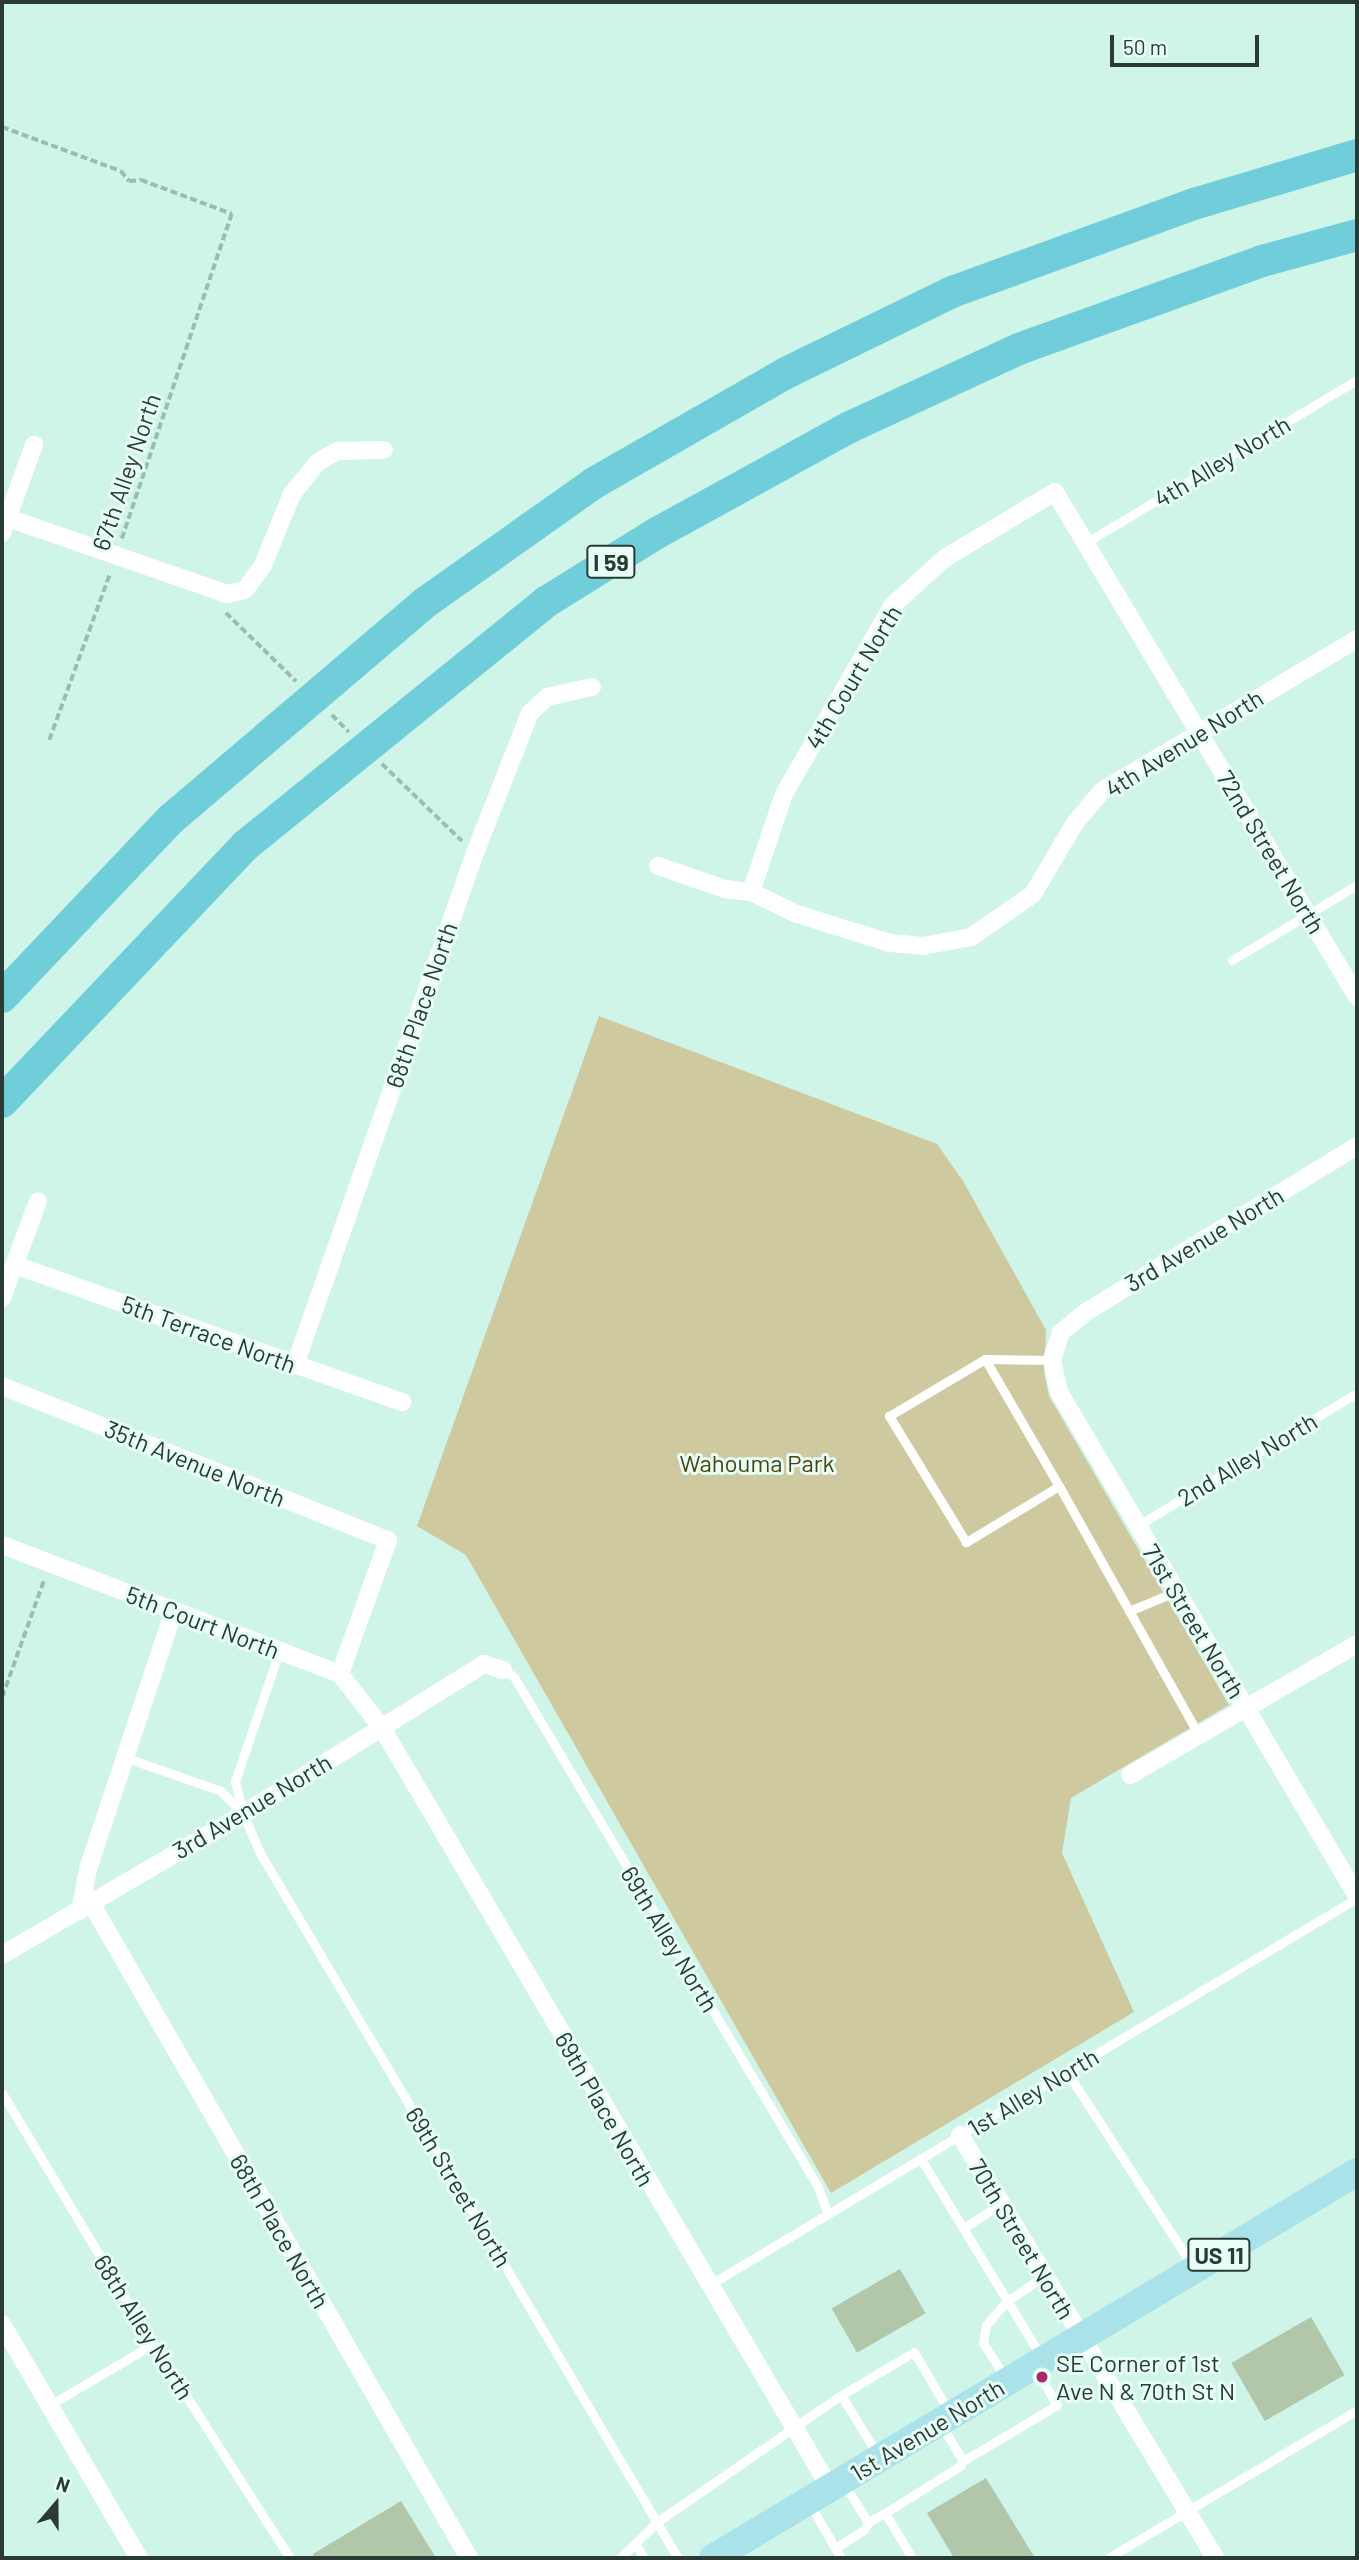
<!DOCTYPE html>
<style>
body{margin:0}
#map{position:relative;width:1359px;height:2560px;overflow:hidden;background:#cef5e7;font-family:Barlow,sans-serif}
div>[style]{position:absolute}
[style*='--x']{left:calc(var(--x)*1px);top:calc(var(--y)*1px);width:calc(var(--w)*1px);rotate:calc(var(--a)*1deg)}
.green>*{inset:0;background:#cec99f}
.building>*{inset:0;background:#b2c6aa;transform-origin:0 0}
.path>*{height:3.5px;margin-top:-1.75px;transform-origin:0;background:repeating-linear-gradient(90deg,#9cbcb1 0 7px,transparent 0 10.5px)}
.service>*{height:9px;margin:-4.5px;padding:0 4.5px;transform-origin:4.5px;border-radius:4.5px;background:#fff}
.minor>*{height:18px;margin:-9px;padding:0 9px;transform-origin:9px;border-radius:9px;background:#fff}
.primary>*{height:28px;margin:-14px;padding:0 14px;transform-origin:14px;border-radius:14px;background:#a9e2e9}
.motorway>*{height:32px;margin:-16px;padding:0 16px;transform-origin:16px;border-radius:16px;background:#6fceda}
.dots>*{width:19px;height:19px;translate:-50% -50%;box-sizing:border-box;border:4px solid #e7fef6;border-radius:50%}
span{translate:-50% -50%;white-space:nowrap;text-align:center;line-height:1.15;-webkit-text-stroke:6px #e7fef6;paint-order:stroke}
.shield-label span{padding:2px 5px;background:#e7fef6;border:2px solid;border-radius:5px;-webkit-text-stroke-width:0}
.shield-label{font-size:23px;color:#2a3a34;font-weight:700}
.street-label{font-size:24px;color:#2a3a34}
.park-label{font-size:24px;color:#4b4410}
.poi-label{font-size:24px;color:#2a3a34}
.left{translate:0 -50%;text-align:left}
.frame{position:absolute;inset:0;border:4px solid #2a3a34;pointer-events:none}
.north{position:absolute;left:21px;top:2469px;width:70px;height:70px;-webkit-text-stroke:5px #e7fef6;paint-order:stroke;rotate:20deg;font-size:19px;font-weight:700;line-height:28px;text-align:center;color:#2a3a34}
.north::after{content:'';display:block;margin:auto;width:24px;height:32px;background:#2a3a34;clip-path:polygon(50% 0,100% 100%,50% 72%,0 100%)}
.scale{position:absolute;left:1110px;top:35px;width:149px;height:32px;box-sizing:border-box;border:4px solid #2a3a34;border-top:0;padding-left:9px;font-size:21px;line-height:24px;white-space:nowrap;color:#2a3a34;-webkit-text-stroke:5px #e7fef6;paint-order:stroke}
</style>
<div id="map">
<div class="green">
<i style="clip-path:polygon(599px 1016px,937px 1144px,963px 1181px,1046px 1330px,1044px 1372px,1049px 1396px,1229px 1705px,1071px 1798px,1062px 1853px,1134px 2012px,831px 2193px,466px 1555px,417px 1526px)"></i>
</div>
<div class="building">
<i style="left:900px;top:2269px;width:51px;height:79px;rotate:60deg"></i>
<i style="left:1311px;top:2317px;width:67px;height:92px;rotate:60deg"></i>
<i style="clip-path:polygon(986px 2478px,1035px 2558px,954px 2558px,927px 2513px)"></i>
<i style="clip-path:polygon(401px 2501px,436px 2558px,315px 2558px,313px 2554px)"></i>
</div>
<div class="path">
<i style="--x:2;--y:127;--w:127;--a:20.3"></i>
<i style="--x:121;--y:171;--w:13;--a:51"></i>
<i style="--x:129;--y:181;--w:12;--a:-5"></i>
<i style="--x:141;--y:180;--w:97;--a:20.5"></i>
<i style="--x:232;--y:214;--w:343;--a:108.7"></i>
<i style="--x:226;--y:613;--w:98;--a:44.2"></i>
<i style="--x:332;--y:715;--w:24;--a:45"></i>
<i style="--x:49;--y:740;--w:178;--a:-69.9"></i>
<i style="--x:382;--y:764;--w:111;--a:43.9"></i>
<i style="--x:2;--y:1697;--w:124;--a:-70.3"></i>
</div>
<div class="service">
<i style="--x:1087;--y:542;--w:315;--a:-31"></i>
<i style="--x:1232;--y:960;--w:146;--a:-31"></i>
<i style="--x:985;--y:1359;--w:67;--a:0.9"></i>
<i style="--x:1059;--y:1486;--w:109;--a:148.9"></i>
<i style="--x:966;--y:1542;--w:148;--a:-121.4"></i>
<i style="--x:889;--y:1416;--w:112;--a:-30.7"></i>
<i style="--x:985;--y:1359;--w:147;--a:59.8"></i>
<i style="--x:1059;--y:1486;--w:288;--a:60.7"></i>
<i style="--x:1137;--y:1526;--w:257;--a:-31.2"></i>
<i style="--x:1129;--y:1611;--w:50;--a:-22.4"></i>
<i style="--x:279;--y:1652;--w:136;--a:108.8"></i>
<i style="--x:235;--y:1781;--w:34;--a:76"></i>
<i style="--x:243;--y:1814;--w:43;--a:66.4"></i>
<i style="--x:260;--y:1853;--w:820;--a:59.34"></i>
<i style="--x:503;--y:1670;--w:13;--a:32"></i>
<i style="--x:514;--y:1677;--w:594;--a:59.2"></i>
<i style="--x:818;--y:2187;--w:29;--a:70"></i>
<i style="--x:124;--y:1757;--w:103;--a:19.3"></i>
<i style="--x:221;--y:1791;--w:30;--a:46"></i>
<i style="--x:1067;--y:2072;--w:232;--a:57.1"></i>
<i style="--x:2;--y:2093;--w:293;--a:59"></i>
<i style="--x:153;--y:2344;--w:254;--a:57.4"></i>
<i style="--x:921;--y:2159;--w:231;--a:58.7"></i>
<i style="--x:963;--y:2228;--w:45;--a:-32.3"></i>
<i style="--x:709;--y:2285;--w:755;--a:-30.85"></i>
<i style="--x:1005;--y:2377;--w:40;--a:-122.9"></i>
<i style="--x:983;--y:2343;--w:18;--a:-81"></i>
<i style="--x:986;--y:2325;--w:32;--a:-49"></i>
<i style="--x:1007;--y:2301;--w:45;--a:-34"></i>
<i style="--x:841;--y:2395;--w:73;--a:58.5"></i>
<i style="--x:50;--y:2405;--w:120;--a:-30.6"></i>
<i style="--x:963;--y:2461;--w:109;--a:-30.8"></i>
<i style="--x:1057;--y:2405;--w:43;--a:-120.7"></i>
<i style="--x:844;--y:2484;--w:45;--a:57.7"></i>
<i style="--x:868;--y:2522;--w:19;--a:-28"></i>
<i style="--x:885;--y:2513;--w:52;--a:59"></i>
<i style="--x:809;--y:2503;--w:64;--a:59.8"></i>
<i style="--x:885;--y:2513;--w:89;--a:-32.1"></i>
<i style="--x:960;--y:2466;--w:6;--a:-59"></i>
<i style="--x:963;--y:2461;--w:41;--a:-121"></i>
<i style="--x:635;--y:2543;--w:17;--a:59"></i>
<i style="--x:835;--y:2548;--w:34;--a:-32"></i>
<i style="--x:864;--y:2530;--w:9;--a:-63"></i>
<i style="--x:620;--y:2558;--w:52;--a:-44.2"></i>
<i style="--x:657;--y:2522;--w:220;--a:-34.6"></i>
<i style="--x:838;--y:2397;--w:88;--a:-30.6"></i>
<i style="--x:914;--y:2352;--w:69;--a:59.7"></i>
<i style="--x:1108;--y:2558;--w:290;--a:-30.7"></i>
</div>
<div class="minor">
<i style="--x:2;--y:516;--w:238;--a:19.1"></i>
<i style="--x:227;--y:594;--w:18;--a:-13"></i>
<i style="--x:245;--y:590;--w:31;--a:-54"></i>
<i style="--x:263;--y:565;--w:77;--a:-67.8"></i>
<i style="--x:292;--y:494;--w:41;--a:-50.9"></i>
<i style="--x:318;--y:462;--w:22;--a:-30"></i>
<i style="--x:337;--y:451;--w:47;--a:-1.2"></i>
<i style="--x:2;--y:533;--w:94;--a:-70"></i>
<i style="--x:658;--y:866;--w:71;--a:18.9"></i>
<i style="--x:725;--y:889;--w:26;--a:7"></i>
<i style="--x:751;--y:892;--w:51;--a:25.6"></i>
<i style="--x:797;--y:914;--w:97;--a:17.3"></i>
<i style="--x:890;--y:943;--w:33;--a:5"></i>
<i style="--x:923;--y:946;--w:49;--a:-10.6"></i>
<i style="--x:971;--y:937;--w:75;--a:-34.7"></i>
<i style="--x:1033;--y:894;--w:82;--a:-59.4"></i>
<i style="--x:1075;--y:823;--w:42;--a:-49.8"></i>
<i style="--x:1102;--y:791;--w:297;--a:-30.8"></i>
<i style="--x:751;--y:892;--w:103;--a:-71.4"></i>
<i style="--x:784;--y:794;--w:217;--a:-60.1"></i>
<i style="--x:892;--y:606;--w:72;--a:-42.2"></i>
<i style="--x:945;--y:558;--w:128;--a:-31"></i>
<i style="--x:1055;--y:492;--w:588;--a:59.12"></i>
<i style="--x:1357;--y:1146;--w:318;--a:148.5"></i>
<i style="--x:1086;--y:1312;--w:32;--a:141"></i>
<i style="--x:1061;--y:1332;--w:29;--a:108"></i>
<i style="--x:1052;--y:1360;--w:33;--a:78"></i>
<i style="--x:1059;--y:1392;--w:586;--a:59.41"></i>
<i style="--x:15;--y:1265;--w:411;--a:19.5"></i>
<i style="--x:2;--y:1298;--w:103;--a:-69.6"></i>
<i style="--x:295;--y:1365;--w:543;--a:-70.63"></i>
<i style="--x:475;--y:853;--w:150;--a:-68.6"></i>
<i style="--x:530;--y:713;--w:23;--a:-43"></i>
<i style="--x:547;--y:697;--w:46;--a:-12.5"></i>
<i style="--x:2;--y:1386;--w:416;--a:21.8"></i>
<i style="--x:388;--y:1540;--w:142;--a:109.7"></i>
<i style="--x:2;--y:1545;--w:362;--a:20.9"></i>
<i style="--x:340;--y:1674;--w:68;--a:52.1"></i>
<i style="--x:382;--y:1728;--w:882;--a:59.48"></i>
<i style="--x:1130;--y:1775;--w:262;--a:-30"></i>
<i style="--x:91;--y:1903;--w:756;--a:60.01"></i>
<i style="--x:80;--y:1911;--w:43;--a:-79.2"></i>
<i style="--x:88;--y:1869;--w:272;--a:-71.6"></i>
<i style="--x:2;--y:1955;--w:279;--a:-30.3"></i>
<i style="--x:243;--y:1814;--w:284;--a:-31.9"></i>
<i style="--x:484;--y:1664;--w:20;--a:18"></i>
<i style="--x:960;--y:2135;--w:494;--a:58.9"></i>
<i style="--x:2;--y:2324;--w:271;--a:59.7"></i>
</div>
<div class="primary">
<i style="--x:713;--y:2558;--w:751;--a:-30.94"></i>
</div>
<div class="motorway">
<i style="--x:2;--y:997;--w:245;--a:-46.5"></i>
<i style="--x:171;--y:819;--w:335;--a:-40.4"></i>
<i style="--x:426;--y:602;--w:206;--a:-35.3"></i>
<i style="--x:594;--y:483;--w:221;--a:-29.8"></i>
<i style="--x:786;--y:373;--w:185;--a:-26"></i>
<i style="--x:952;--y:292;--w:258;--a:-20"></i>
<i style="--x:1194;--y:204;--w:170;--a:-16.7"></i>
<i style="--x:2;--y:1102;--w:354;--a:-46.5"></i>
<i style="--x:246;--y:845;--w:386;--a:-39"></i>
<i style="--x:546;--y:602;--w:131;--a:-31.9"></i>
<i style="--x:657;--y:533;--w:220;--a:-28.8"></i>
<i style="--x:850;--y:427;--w:186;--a:-24.8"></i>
<i style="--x:1019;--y:349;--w:258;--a:-19.9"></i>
<i style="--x:1262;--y:261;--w:98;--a:-15.3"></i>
</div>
<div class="dots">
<i style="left:1042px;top:2377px;background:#b02768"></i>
</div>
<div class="shield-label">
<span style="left:611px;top:562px">I 59</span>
<span style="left:1219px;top:2255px">US 11</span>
</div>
<div class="street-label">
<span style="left:1222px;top:461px;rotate:-31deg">4th Alley North</span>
<span style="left:126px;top:472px;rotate:-71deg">67th Alley North</span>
<span style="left:853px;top:677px;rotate:-59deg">4th Court North</span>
<span style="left:1184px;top:743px;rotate:-32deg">4th Avenue North</span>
<span style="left:1271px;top:852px;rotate:59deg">72nd Street North</span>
<span style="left:421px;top:1005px;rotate:-71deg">68th Place North</span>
<span style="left:1204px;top:1239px;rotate:-31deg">3rd Avenue North</span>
<span style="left:209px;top:1334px;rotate:20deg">5th Terrace North</span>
<span style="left:1247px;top:1459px;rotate:-31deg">2nd Alley North</span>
<span style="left:195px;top:1463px;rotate:22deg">35th Avenue North</span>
<span style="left:1194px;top:1621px;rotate:59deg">71st Street North</span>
<span style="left:203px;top:1622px;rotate:21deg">5th Court North</span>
<span style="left:252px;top:1806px;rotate:-31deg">3rd Avenue North</span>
<span style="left:670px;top:1939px;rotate:59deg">69th Alley North</span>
<span style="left:1033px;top:2092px;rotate:-31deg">1st Alley North</span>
<span style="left:605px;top:2109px;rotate:60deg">69th Place North</span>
<span style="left:459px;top:2187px;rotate:59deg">69th Street North</span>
<span style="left:280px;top:2231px;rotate:60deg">68th Place North</span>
<span style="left:1022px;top:2239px;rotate:59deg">70th Street North</span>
<span style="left:144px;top:2327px;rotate:58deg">68th Alley North</span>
<span style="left:927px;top:2430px;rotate:-31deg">1st Avenue North</span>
</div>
<div class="park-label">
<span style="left:757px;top:1463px">Wahouma Park</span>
</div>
<div class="poi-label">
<span class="left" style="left:1056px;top:2377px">SE Corner of 1st<br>Ave N &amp; 70th St N</span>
</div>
<div class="frame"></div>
<div class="north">N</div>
<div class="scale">50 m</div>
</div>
